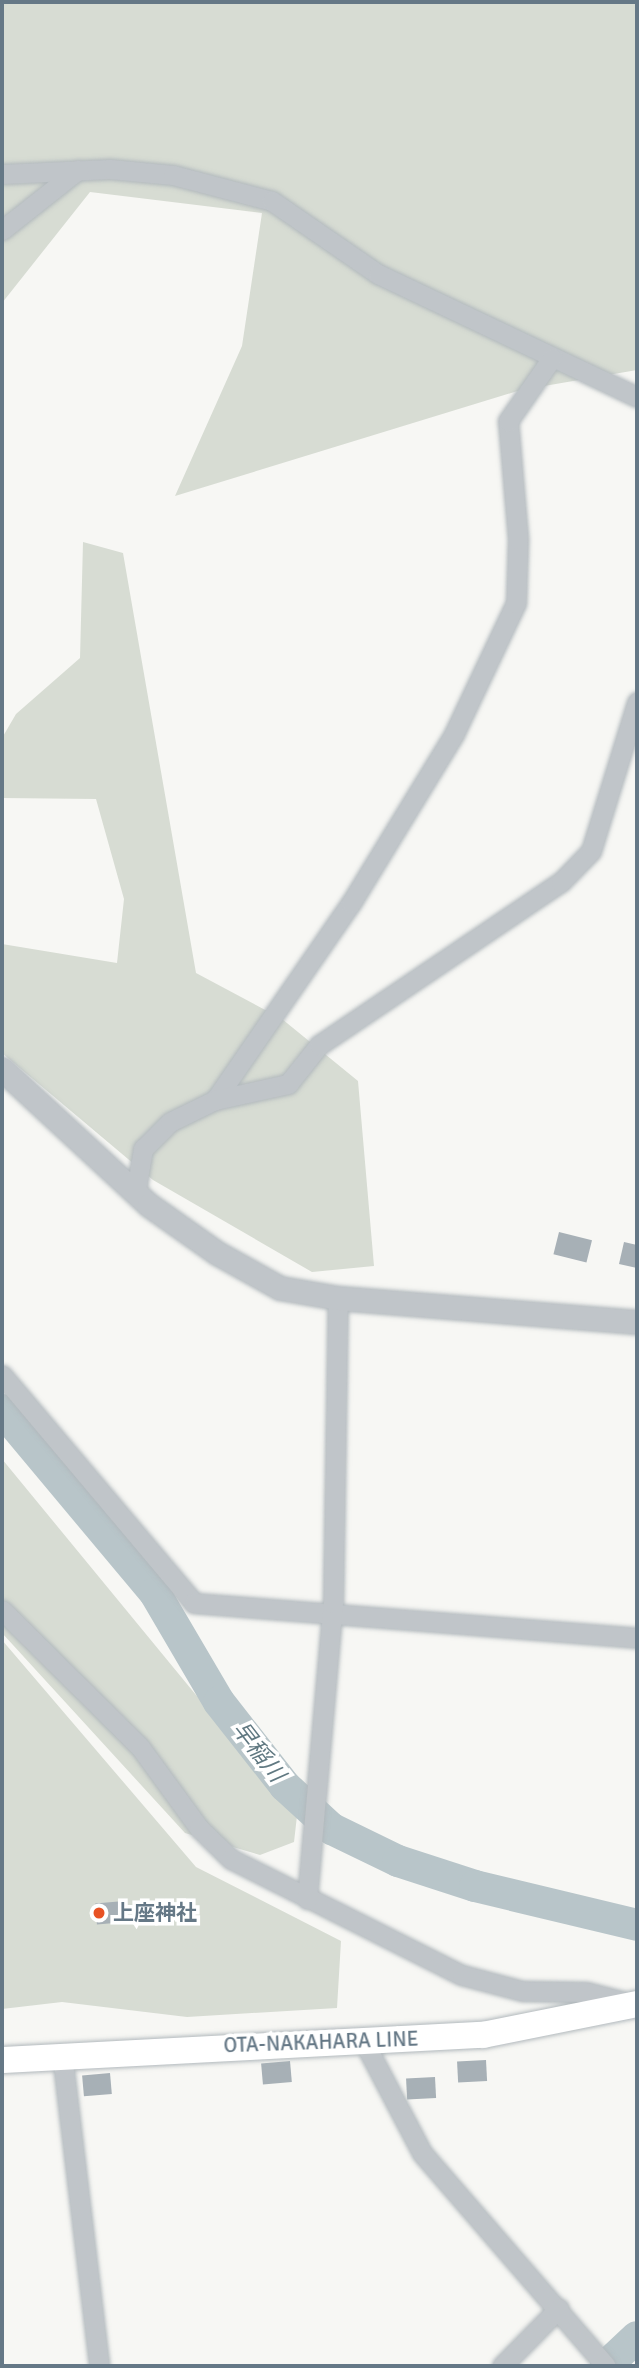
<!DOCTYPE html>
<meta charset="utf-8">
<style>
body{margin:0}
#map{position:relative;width:639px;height:2368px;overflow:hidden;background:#f7f7f4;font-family:Signika,"Noto Sans JP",sans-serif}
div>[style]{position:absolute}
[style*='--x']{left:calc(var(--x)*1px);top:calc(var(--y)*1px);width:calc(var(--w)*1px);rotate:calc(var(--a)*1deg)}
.green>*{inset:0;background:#d7dcd3}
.river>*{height:32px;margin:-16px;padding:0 16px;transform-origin:16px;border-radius:16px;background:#b8c5c9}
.building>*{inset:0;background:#a7b0b6;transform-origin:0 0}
.roads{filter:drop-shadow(0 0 2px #b2b9bd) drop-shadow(0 0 2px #b2b9bd)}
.minor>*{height:19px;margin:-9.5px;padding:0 9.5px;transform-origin:9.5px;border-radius:9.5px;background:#c0c5c9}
.tertiary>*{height:23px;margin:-11.5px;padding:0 11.5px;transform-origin:11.5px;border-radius:11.5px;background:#c0c5c9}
.secondary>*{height:26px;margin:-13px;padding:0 13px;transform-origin:13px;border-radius:13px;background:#fff}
.dots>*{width:19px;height:19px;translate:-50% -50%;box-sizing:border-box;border:4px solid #fff;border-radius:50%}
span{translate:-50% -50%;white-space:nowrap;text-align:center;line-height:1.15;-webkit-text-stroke:7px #fff;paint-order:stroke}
.poi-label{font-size:21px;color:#657886;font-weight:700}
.left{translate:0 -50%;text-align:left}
.street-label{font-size:21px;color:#657886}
.water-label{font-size:23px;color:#617982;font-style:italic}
.frame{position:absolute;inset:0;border:4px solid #657886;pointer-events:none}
</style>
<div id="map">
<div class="green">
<i style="clip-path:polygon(2px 2px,637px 2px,637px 370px,521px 390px,175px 496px,242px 346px,262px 213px,90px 192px,2px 303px)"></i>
<i style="clip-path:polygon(83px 542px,123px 553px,196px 973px,282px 1019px,358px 1081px,374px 1266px,312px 1272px,153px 1180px,2px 1053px,2px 944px,117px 963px,124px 899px,96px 799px,2px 798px,2px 738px,16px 714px,80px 658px)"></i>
<i style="clip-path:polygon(2px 1459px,196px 1695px,300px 1790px,294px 1842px,260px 1855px,185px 1833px,2px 1633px)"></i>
<i style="clip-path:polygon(2px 1640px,196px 1867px,341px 1941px,337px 2008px,187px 2017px,62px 2002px,2px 2009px)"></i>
</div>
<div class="river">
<i style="--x:2;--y:1410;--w:239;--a:50.1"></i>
<i style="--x:155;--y:1593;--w:126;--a:59.6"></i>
<i style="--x:219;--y:1702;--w:107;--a:51.8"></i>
<i style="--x:285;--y:1786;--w:64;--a:42.5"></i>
<i style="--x:332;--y:1829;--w:73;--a:25.9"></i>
<i style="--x:398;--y:1861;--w:81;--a:18"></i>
<i style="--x:475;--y:1886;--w:167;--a:13.5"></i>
<i style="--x:606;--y:2366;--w:42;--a:-43.1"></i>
</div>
<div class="building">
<i style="left:559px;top:1232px;width:34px;height:23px;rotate:14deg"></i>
<i style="clip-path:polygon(624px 1242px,637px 1245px,637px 1268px,619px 1264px)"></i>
<i style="left:124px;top:1901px;width:21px;height:29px;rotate:85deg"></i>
<i style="left:486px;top:2060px;width:21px;height:29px;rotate:87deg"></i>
<i style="left:290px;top:2061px;width:21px;height:29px;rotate:85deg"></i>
<i style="left:110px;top:2073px;width:21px;height:28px;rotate:85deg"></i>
<i style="left:435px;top:2077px;width:21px;height:29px;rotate:87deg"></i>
</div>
<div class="roads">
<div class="minor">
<i style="--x:2;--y:174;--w:108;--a:-2.7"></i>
<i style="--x:110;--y:169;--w:63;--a:5.4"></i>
<i style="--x:173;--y:175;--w:102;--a:14.7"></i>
<i style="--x:272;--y:201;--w:129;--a:34.6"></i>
<i style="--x:378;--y:274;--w:287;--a:25.4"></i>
<i style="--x:2;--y:230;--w:97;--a:-38.3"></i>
<i style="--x:215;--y:1100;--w:239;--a:-55.4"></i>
<i style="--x:351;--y:903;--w:198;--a:-58.6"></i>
<i style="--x:454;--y:734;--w:145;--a:-64.7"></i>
<i style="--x:516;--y:603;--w:64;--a:-88.2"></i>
<i style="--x:518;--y:539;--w:118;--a:-94.8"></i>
<i style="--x:508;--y:421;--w:77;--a:-55.1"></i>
<i style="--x:136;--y:1190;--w:42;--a:-80.3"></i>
<i style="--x:143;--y:1149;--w:38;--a:-45"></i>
<i style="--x:170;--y:1122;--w:50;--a:-26.1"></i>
<i style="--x:215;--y:1100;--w:75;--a:-12.4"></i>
<i style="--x:288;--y:1084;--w:50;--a:-51.5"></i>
<i style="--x:319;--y:1045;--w:292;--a:-34"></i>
<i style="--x:561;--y:882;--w:43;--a:-45.9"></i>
<i style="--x:591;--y:851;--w:156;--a:-72.8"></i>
<i style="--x:2;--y:1375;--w:298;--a:49.9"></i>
<i style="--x:194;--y:1603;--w:444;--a:4.5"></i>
<i style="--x:2;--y:1610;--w:194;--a:44.8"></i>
<i style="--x:140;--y:1747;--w:100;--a:53.9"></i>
<i style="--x:199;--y:1828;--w:45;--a:44.1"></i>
<i style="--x:231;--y:1859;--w:258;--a:26.7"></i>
<i style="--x:462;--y:1975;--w:62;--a:14.9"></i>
<i style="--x:522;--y:1991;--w:64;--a:0.9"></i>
<i style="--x:586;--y:1992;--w:44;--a:14.3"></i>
<i style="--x:307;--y:1899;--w:297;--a:-85"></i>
<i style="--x:333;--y:1603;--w:305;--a:-89.1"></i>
<i style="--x:364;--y:2042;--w:125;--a:62.4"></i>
<i style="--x:422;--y:2153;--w:281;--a:49.2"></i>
<i style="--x:62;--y:2054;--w:314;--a:83.2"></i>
<i style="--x:502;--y:2366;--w:81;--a:-45.5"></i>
</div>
<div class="tertiary">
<i style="--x:2;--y:1069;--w:200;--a:42.8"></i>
<i style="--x:149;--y:1205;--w:83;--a:35.2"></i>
<i style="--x:217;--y:1253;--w:72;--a:29.1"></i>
<i style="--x:280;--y:1288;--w:59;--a:9.8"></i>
<i style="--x:338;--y:1298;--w:300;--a:4.6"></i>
</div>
<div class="secondary">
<i style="--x:2;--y:2060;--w:482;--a:-3"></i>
<i style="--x:483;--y:2035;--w:157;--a:-11.4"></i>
</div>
</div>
<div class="dots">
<i style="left:99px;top:1913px;background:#e85224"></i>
</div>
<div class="poi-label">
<span class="left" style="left:113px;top:1913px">上座神社</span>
</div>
<div class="street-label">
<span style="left:321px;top:2042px;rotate:-2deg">OTA-NAKAHARA LINE</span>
</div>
<div class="water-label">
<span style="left:258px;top:1752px;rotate:52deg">早稲川</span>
</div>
<div class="frame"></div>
</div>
